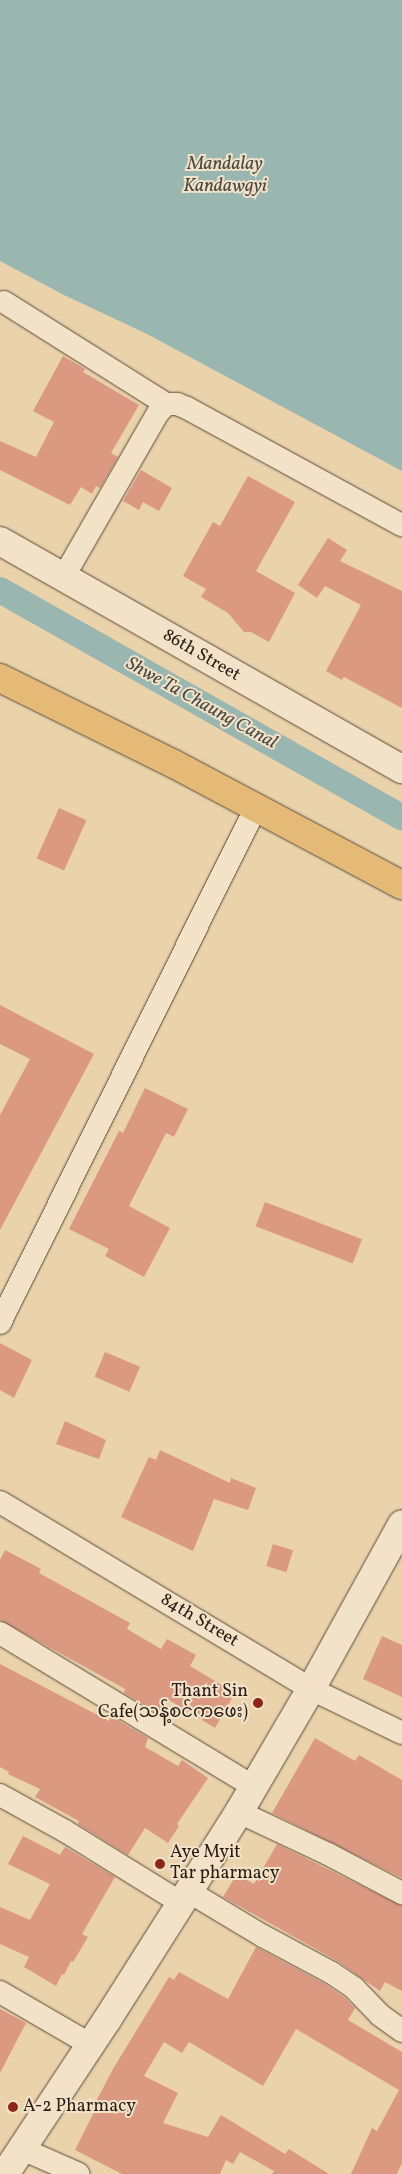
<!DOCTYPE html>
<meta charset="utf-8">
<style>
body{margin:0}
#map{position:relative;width:402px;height:2174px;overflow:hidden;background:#ead2ab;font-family:Vollkorn,"Noto Sans Myanmar",serif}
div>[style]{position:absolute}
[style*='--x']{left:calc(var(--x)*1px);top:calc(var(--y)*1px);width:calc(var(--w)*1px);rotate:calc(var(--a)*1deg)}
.water>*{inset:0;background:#9ab6b1}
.canal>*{height:26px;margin:-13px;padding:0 13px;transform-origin:13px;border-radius:13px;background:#9ab6b1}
.building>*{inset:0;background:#db9981;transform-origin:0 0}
.roads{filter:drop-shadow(0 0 1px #5a4a3a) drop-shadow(0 0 1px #5a4a3a)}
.minor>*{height:22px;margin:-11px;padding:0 11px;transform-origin:11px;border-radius:11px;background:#f1e2c8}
.tertiary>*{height:28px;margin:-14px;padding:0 14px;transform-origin:14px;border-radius:14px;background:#f1e2c8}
.secondary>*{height:28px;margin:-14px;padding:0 14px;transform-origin:14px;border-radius:14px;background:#f1e2c8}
.primary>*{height:28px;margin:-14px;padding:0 14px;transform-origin:14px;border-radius:14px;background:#e5b976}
.dots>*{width:14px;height:14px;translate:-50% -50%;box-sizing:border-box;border:2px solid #f1e2c8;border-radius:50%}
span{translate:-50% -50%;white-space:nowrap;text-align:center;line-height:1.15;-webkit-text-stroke:4px #f1e2c8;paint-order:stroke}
.street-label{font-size:18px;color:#2a1c15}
.poi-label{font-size:18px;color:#2a1c15}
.right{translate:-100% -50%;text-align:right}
.left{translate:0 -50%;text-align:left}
.water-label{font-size:19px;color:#4c4a44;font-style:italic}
</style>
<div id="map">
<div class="water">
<i style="clip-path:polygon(0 0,402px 0,402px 471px,147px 334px,64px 295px,0 261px)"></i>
</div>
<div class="canal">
<i style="--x:0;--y:590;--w:462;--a:29.5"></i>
</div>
<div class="building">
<i style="clip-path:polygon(63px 356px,85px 369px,83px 372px,139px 405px,111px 453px,118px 457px,100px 488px,96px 486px,92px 494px,81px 487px,70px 505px,0 470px,0 441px,36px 457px,54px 422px,33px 411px)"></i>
<i style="clip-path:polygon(141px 470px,172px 488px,159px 511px,143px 502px,139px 510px,123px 501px)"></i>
<i style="clip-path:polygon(248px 476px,295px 502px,256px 571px,295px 593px,269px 642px,251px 632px,244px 632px,228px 613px,201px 597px,206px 589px,183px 576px,213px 522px,220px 526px)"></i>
<i style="clip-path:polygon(328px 538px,347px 550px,340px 561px,402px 591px,402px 708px,344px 677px,342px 680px,326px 671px,361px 605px,325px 586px,317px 598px,298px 585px)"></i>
<i style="left:59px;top:808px;width:30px;height:55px;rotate:24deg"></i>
<i style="clip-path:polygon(0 1005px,94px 1054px,0 1230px,0 1115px,30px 1059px,0 1044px)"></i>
<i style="clip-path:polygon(145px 1088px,188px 1109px,174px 1137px,166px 1133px,129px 1206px,170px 1228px,144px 1277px,105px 1256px,109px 1249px,69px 1229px,119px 1131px,123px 1133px)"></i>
<i style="left:265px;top:1202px;width:104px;height:26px;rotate:21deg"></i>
<i style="clip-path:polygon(0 1343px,32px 1360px,14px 1398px,0 1390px)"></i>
<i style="left:105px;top:1352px;width:38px;height:27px;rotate:23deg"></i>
<i style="clip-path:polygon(65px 1421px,106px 1440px,99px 1459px,56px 1444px)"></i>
<i style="clip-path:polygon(160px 1450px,230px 1483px,231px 1478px,256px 1488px,248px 1510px,214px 1499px,193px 1551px,121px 1517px,149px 1457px,156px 1460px)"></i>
<i style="left:273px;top:1544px;width:21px;height:23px;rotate:17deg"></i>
<i style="clip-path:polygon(5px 1550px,41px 1569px,39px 1573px,130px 1623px,127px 1629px,161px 1649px,167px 1639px,196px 1655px,190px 1666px,235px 1693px,215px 1728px,169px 1700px,161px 1715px,124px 1693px,125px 1689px,0 1620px,0 1560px)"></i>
<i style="clip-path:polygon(382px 1636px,402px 1645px,402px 1697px,363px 1679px)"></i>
<i style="clip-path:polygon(0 1664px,109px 1721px,111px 1716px,148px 1738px,145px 1747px,178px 1766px,182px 1760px,208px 1778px,177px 1824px,179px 1826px,168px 1843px,145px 1828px,128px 1855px,78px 1824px,79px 1821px,35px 1797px,40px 1789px,8px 1774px,9px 1772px,0 1767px)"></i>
<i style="clip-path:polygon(315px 1738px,355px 1761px,359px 1755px,402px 1780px,402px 1878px,272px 1813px)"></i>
<i style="clip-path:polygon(23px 1836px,60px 1855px,65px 1847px,115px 1877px,82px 1934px,88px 1937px,73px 1962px,71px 1961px,64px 1975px,62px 1974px,56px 1986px,24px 1967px,29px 1957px,0 1944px,0 1907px,30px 1920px,50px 1884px,8px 1864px)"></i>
<i style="clip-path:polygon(277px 1844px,402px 1906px,402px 1991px,385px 1982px,380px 1991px,339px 1962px,223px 1897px,237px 1874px,254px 1884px)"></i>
<i style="clip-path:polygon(256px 1947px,325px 1984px,345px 1998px,355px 2008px,348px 2020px,402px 2052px,402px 2163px,397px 2174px,351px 2174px,372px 2128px,377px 2131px,399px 2090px,296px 2029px,263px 2086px,189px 2042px,182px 2053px,164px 2042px,144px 2076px,178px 2093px,163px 2123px,208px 2137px,221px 2115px,285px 2154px,289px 2149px,329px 2174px,272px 2174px,274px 2171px,240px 2152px,233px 2164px,226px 2160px,220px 2174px,122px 2174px,75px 2150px,94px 2112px,91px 2111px,113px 2069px,169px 1977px,174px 1980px,179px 1972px,228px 1999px)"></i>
<i style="clip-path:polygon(0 2009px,26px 2023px,0 2073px)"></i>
</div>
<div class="roads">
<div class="minor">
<i style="--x:4;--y:302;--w:191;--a:32.2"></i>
<i style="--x:63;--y:578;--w:190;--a:-60.1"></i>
<i style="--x:158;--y:413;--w:12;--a:-48"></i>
<i style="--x:166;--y:404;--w:11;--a:0"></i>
<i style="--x:177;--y:404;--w:11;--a:22"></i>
<i style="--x:187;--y:408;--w:245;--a:28.6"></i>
<i style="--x:0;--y:1323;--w:576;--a:-63.61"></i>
<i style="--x:0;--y:1502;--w:363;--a:31"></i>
<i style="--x:311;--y:1689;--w:101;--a:25.8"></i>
<i style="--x:0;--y:1633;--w:297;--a:31.2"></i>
<i style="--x:0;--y:1795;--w:74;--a:29"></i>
<i style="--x:65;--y:1831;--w:137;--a:31.8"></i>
<i style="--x:239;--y:1812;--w:98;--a:25.3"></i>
<i style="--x:328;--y:1854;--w:84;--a:27.8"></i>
<i style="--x:188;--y:1891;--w:87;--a:31"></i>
<i style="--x:263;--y:1936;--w:78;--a:28.2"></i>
<i style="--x:332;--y:1973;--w:27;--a:34"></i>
<i style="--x:354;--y:1988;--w:37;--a:46"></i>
<i style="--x:380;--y:2015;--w:27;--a:36"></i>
<i style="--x:0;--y:1992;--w:105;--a:30.2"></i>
<i style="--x:20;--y:2148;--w:64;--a:23.8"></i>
</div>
<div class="tertiary">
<i style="--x:5;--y:2174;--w:185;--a:-56.5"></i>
<i style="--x:107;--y:2020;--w:246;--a:-57.6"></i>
<i style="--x:239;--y:1812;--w:143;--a:-59.7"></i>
<i style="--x:311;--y:1689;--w:188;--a:-61.1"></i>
</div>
<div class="secondary">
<i style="--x:0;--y:541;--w:462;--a:29.6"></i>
</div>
<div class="primary">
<i style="--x:0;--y:678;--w:194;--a:26.3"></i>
<i style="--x:174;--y:764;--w:258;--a:28"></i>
</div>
</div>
<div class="dots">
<i style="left:258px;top:1703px;background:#8f2418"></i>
<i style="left:160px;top:1864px;background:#8f2418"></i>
<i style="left:13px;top:2107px;background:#8f2418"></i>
</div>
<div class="street-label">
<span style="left:201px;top:656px;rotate:30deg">86th Street</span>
<span style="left:199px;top:1621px;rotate:31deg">84th Street</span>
</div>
<div class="poi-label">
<span class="right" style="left:248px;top:1703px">Thant Sin<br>Cafe(သန့်စင်ကဖေး)</span>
<span class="left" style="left:170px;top:1864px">Aye Myit<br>Tar pharmacy</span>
<span class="left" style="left:23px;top:2107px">A-2 Pharmacy</span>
</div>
<div class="water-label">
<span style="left:225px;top:176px">Mandalay<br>Kandawgyi</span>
<span style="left:201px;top:704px;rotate:29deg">Shwe Ta Chaung Canal</span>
</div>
</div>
